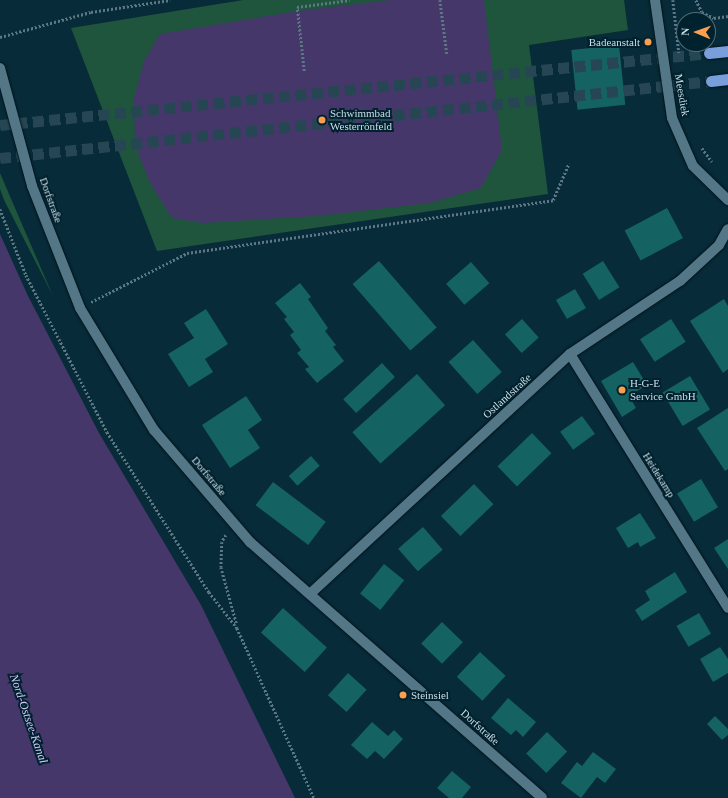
<!DOCTYPE html>
<meta charset="utf-8">
<style>
body{margin:0}
#map{position:relative;width:728px;height:798px;overflow:hidden;background:#072b38;font-family:Georgia,serif}
div>[style]{position:absolute}
[style*='--x']{left:calc(var(--x)*1px);top:calc(var(--y)*1px);width:calc(var(--w)*1px);rotate:calc(var(--a)*1deg)}
.green>*{inset:0;background:#1e553c}
.water>*{inset:0;background:#46376b}
.building>*{inset:0;background:#156262;transform-origin:0 0}
.trunk-tunnel>*{height:11px;margin-top:-5.5px;transform-origin:0;background:repeating-linear-gradient(90deg,#254652 0 11px,transparent 0 16.5px)}
.path>*{height:2.5px;margin-top:-1.25px;transform-origin:0;background:repeating-linear-gradient(90deg,#5c7884 0 2px,transparent 0 4px)}
.roads{filter:drop-shadow(0 0 1px #00121c) drop-shadow(0 0 1px #00121c)}
.minor>*{height:10px;margin:-5px;padding:0 5px;transform-origin:5px;border-radius:5px;background:#547787}
.trunk>*{height:11px;margin:-5.5px;padding:0 5.5px;transform-origin:5.5px;border-radius:5.5px;background:#789edb}
.dots>*{width:11px;height:11px;translate:-50% -50%;box-sizing:border-box;border:2px solid #00212e;border-radius:50%}
span{translate:-50% -50%;white-space:nowrap;text-align:center;line-height:1.15;-webkit-text-stroke:4px #00212e;paint-order:stroke}
.poi-label{font-size:11px;color:#ccdfe8}
.right{translate:-100% -50%;text-align:right}
.left{translate:0 -50%;text-align:left}
.street-label{font-size:11px;color:#ccdfe8}
.water-label{font-size:12px;color:#d3c7fa;font-style:italic}
.north{position:absolute;left:676px;top:12px;width:40px;height:40px;box-sizing:border-box;background:#00212e;border:1px solid #526d78;border-radius:50%;rotate:272deg;font-size:11px;font-weight:700;line-height:16px;text-align:center;color:#ccdfe8}
.north::after{content:'';display:block;margin:auto;width:14px;height:18px;background:#fa9f4f;clip-path:polygon(50% 0,100% 100%,50% 72%,0 100%)}
</style>
<div id="map">
<div class="green">
<i style="clip-path:polygon(243px 0,624px 0,628px 30px,529px 45px,548px 194px,157px 251px,71px 28px)"></i>
<i style="clip-path:polygon(0 173px,18px 215px,53px 296px,4px 200px,0 189px)"></i>
</div>
<div class="water">
<i style="clip-path:polygon(390px 0,484px 0,502px 150px,481px 188px,430px 203px,317px 216px,203px 223px,172px 218px,150px 183px,135px 145px,134px 98px,144px 61px,160px 34px,298px 11px)"></i>
<i style="clip-path:polygon(0 234px,28px 296px,99px 433px,201px 605px,295px 798px,0 798px)"></i>
</div>
<div class="building">
<i style="left:619px;top:45px;width:60px;height:48px;rotate:84deg"></i>
<i style="left:667px;top:208px;width:34px;height:48px;rotate:62deg"></i>
<i style="left:379px;top:261px;width:88px;height:35px;rotate:49deg"></i>
<i style="left:603px;top:261px;width:31px;height:24px;rotate:58deg"></i>
<i style="left:471px;top:262px;width:28px;height:33px;rotate:49deg"></i>
<i style="clip-path:polygon(300px 283px,311px 297px,308px 299px,328px 328px,325px 331px,336px 345px,333px 347px,344px 361px,317px 383px,305px 369px,309px 367px,297px 353px,301px 350px,290px 335px,294px 332px,284px 319px,287px 317px,275px 303px)"></i>
<i style="left:575px;top:289px;width:22px;height:22px;rotate:60deg"></i>
<i style="clip-path:polygon(724px 299px,728px 306px,728px 369px,723px 373px,690px 321px)"></i>
<i style="clip-path:polygon(206px 309px,228px 344px,205px 359px,213px 372px,189px 387px,168px 354px,194px 338px,184px 323px)"></i>
<i style="left:522px;top:319px;width:25px;height:23px;rotate:48deg"></i>
<i style="left:671px;top:319px;width:27px;height:37px;rotate:57deg"></i>
<i style="left:473px;top:340px;width:43px;height:33px;rotate:48deg"></i>
<i style="clip-path:polygon(633px 362px,647px 385px,629px 396px,636px 408px,622px 417px,601px 381px)"></i>
<i style="left:382px;top:363px;width:19px;height:53px;rotate:47deg"></i>
<i style="left:417px;top:374px;width:42px;height:87px;rotate:48deg"></i>
<i style="left:690px;top:376px;width:39px;height:32px;rotate:59deg"></i>
<i style="clip-path:polygon(246px 396px,262px 420px,248px 430px,260px 448px,230px 468px,202px 425px)"></i>
<i style="clip-path:polygon(728px 408px,728px 469px,725px 471px,697px 428px)"></i>
<i style="left:582px;top:416px;width:22px;height:27px;rotate:54deg"></i>
<i style="left:532px;top:433px;width:28px;height:48px;rotate:46deg"></i>
<i style="left:311px;top:456px;width:13px;height:30px;rotate:48deg"></i>
<i style="left:701px;top:479px;width:33px;height:28px;rotate:59deg"></i>
<i style="left:273px;top:482px;width:66px;height:29px;rotate:37deg"></i>
<i style="left:474px;top:484px;width:28px;height:46px;rotate:46deg"></i>
<i style="clip-path:polygon(640px 513px,656px 538px,640px 547px,638px 542px,628px 548px,616px 528px)"></i>
<i style="left:423px;top:527px;width:30px;height:33px;rotate:49deg"></i>
<i style="clip-path:polygon(728px 539px,728px 569px,714px 548px)"></i>
<i style="left:384px;top:564px;width:26px;height:38px;rotate:39deg"></i>
<i style="clip-path:polygon(675px 572px,687px 592px,642px 621px,635px 610px,650px 600px,645px 591px)"></i>
<i style="left:283px;top:608px;width:59px;height:33px;rotate:42deg"></i>
<i style="left:699px;top:613px;width:24px;height:26px;rotate:60deg"></i>
<i style="left:442px;top:622px;width:29px;height:30px;rotate:44deg"></i>
<i style="clip-path:polygon(720px 647px,728px 659px,728px 673px,713px 682px,700px 659px)"></i>
<i style="left:480px;top:652px;width:35px;height:34px;rotate:43deg"></i>
<i style="left:348px;top:673px;width:25px;height:30px;rotate:42deg"></i>
<i style="clip-path:polygon(508px 698px,536px 722px,523px 737px,516px 730px,511px 735px,491px 718px)"></i>
<i style="clip-path:polygon(715px 716px,728px 729px,728px 735px,722px 740px,707px 724px)"></i>
<i style="clip-path:polygon(372px 722px,388px 736px,394px 730px,403px 739px,384px 759px,375px 751px,367px 759px,351px 745px)"></i>
<i style="left:547px;top:732px;width:28px;height:30px;rotate:44deg"></i>
<i style="clip-path:polygon(593px 752px,616px 769px,605px 783px,597px 777px,581px 798px,561px 783px,577px 762px,582px 766px)"></i>
<i style="clip-path:polygon(452px 771px,471px 787px,462px 798px,449px 798px,437px 788px)"></i>
</div>
<div class="trunk-tunnel">
<i style="--x:0;--y:125;--w:713;--a:-5.8"></i>
<i style="--x:0;--y:158;--w:715;--a:-6.18"></i>
</div>
<div class="path">
<i style="--x:440;--y:0;--w:54;--a:82.6"></i>
<i style="--x:673;--y:0;--w:53;--a:83.5"></i>
<i style="--x:696;--y:0;--w:13;--a:63"></i>
<i style="--x:702;--y:12;--w:13;--a:27"></i>
<i style="--x:714;--y:18;--w:14;--a:-8"></i>
<i style="--x:0;--y:37;--w:94;--a:-15.4"></i>
<i style="--x:91;--y:12;--w:80;--a:-8.6"></i>
<i style="--x:304;--y:71;--w:64;--a:-96.2"></i>
<i style="--x:297;--y:7;--w:53;--a:-7.5"></i>
<i style="--x:702;--y:148;--w:17;--a:54"></i>
<i style="--x:0;--y:209;--w:71;--a:68.5"></i>
<i style="--x:26;--y:275;--w:177;--a:62.7"></i>
<i style="--x:107;--y:432;--w:190;--a:57.5"></i>
<i style="--x:209;--y:592;--w:46;--a:52.1"></i>
<i style="--x:237;--y:628;--w:187;--a:65.6"></i>
<i style="--x:91;--y:302;--w:108;--a:-27"></i>
<i style="--x:187;--y:253;--w:370;--a:-8.2"></i>
<i style="--x:553;--y:200;--w:40;--a:-66.6"></i>
<i style="--x:226;--y:535;--w:8;--a:120"></i>
<i style="--x:222;--y:542;--w:25;--a:92"></i>
<i style="--x:221;--y:567;--w:60;--a:74.6"></i>
</div>
<div class="roads">
<div class="minor">
<i style="--x:655;--y:0;--w:119;--a:81.8"></i>
<i style="--x:672;--y:118;--w:52;--a:66.4"></i>
<i style="--x:693;--y:166;--w:49;--a:44.2"></i>
<i style="--x:0;--y:68;--w:122;--a:74.8"></i>
<i style="--x:32;--y:186;--w:131;--a:68.5"></i>
<i style="--x:80;--y:308;--w:143;--a:58.8"></i>
<i style="--x:154;--y:430;--w:148;--a:49.4"></i>
<i style="--x:250;--y:542;--w:388;--a:41.2"></i>
<i style="--x:570;--y:354;--w:299;--a:58.1"></i>
<i style="--x:311;--y:593;--w:352;--a:-42.7"></i>
<i style="--x:570;--y:354;--w:132;--a:-33.6"></i>
<i style="--x:680;--y:281;--w:53;--a:-42.7"></i>
<i style="--x:719;--y:245;--w:18;--a:-61"></i>
</div>
<div class="trunk">
<i style="--x:709;--y:53;--w:19;--a:-6"></i>
<i style="--x:711;--y:81;--w:17;--a:-7"></i>
</div>
</div>
<div class="dots">
<i style="left:648px;top:42px;background:#fa9f4f"></i>
<i style="left:322px;top:120px;background:#fa9f4f"></i>
<i style="left:622px;top:390px;background:#fa9f4f"></i>
<i style="left:403px;top:695px;background:#fa9f4f"></i>
</div>
<div class="poi-label">
<span class="right" style="left:640px;top:42px">Badeanstalt</span>
<span class="left" style="left:330px;top:120px">Schwimmbad<br>Westerrönfeld</span>
<span class="left" style="left:630px;top:390px">H-G-E<br>Service GmbH</span>
<span class="left" style="left:411px;top:695px">Steinsiel</span>
</div>
<div class="street-label">
<span style="left:682px;top:95px;rotate:80deg">Meesdiek</span>
<span style="left:51px;top:200px;rotate:70deg">Dorfstraße</span>
<span style="left:507px;top:396px;rotate:-42deg">Ostlandstraße</span>
<span style="left:659px;top:475px;rotate:58deg">Heidekamp</span>
<span style="left:209px;top:476px;rotate:50deg">Dorfstraße</span>
<span style="left:480px;top:727px;rotate:42deg">Dorfstraße</span>
</div>
<div class="water-label">
<span style="left:28px;top:719px;rotate:71deg">Nord-Ostsee-Kanal</span>
</div>
<div class="north">N</div>
</div>
